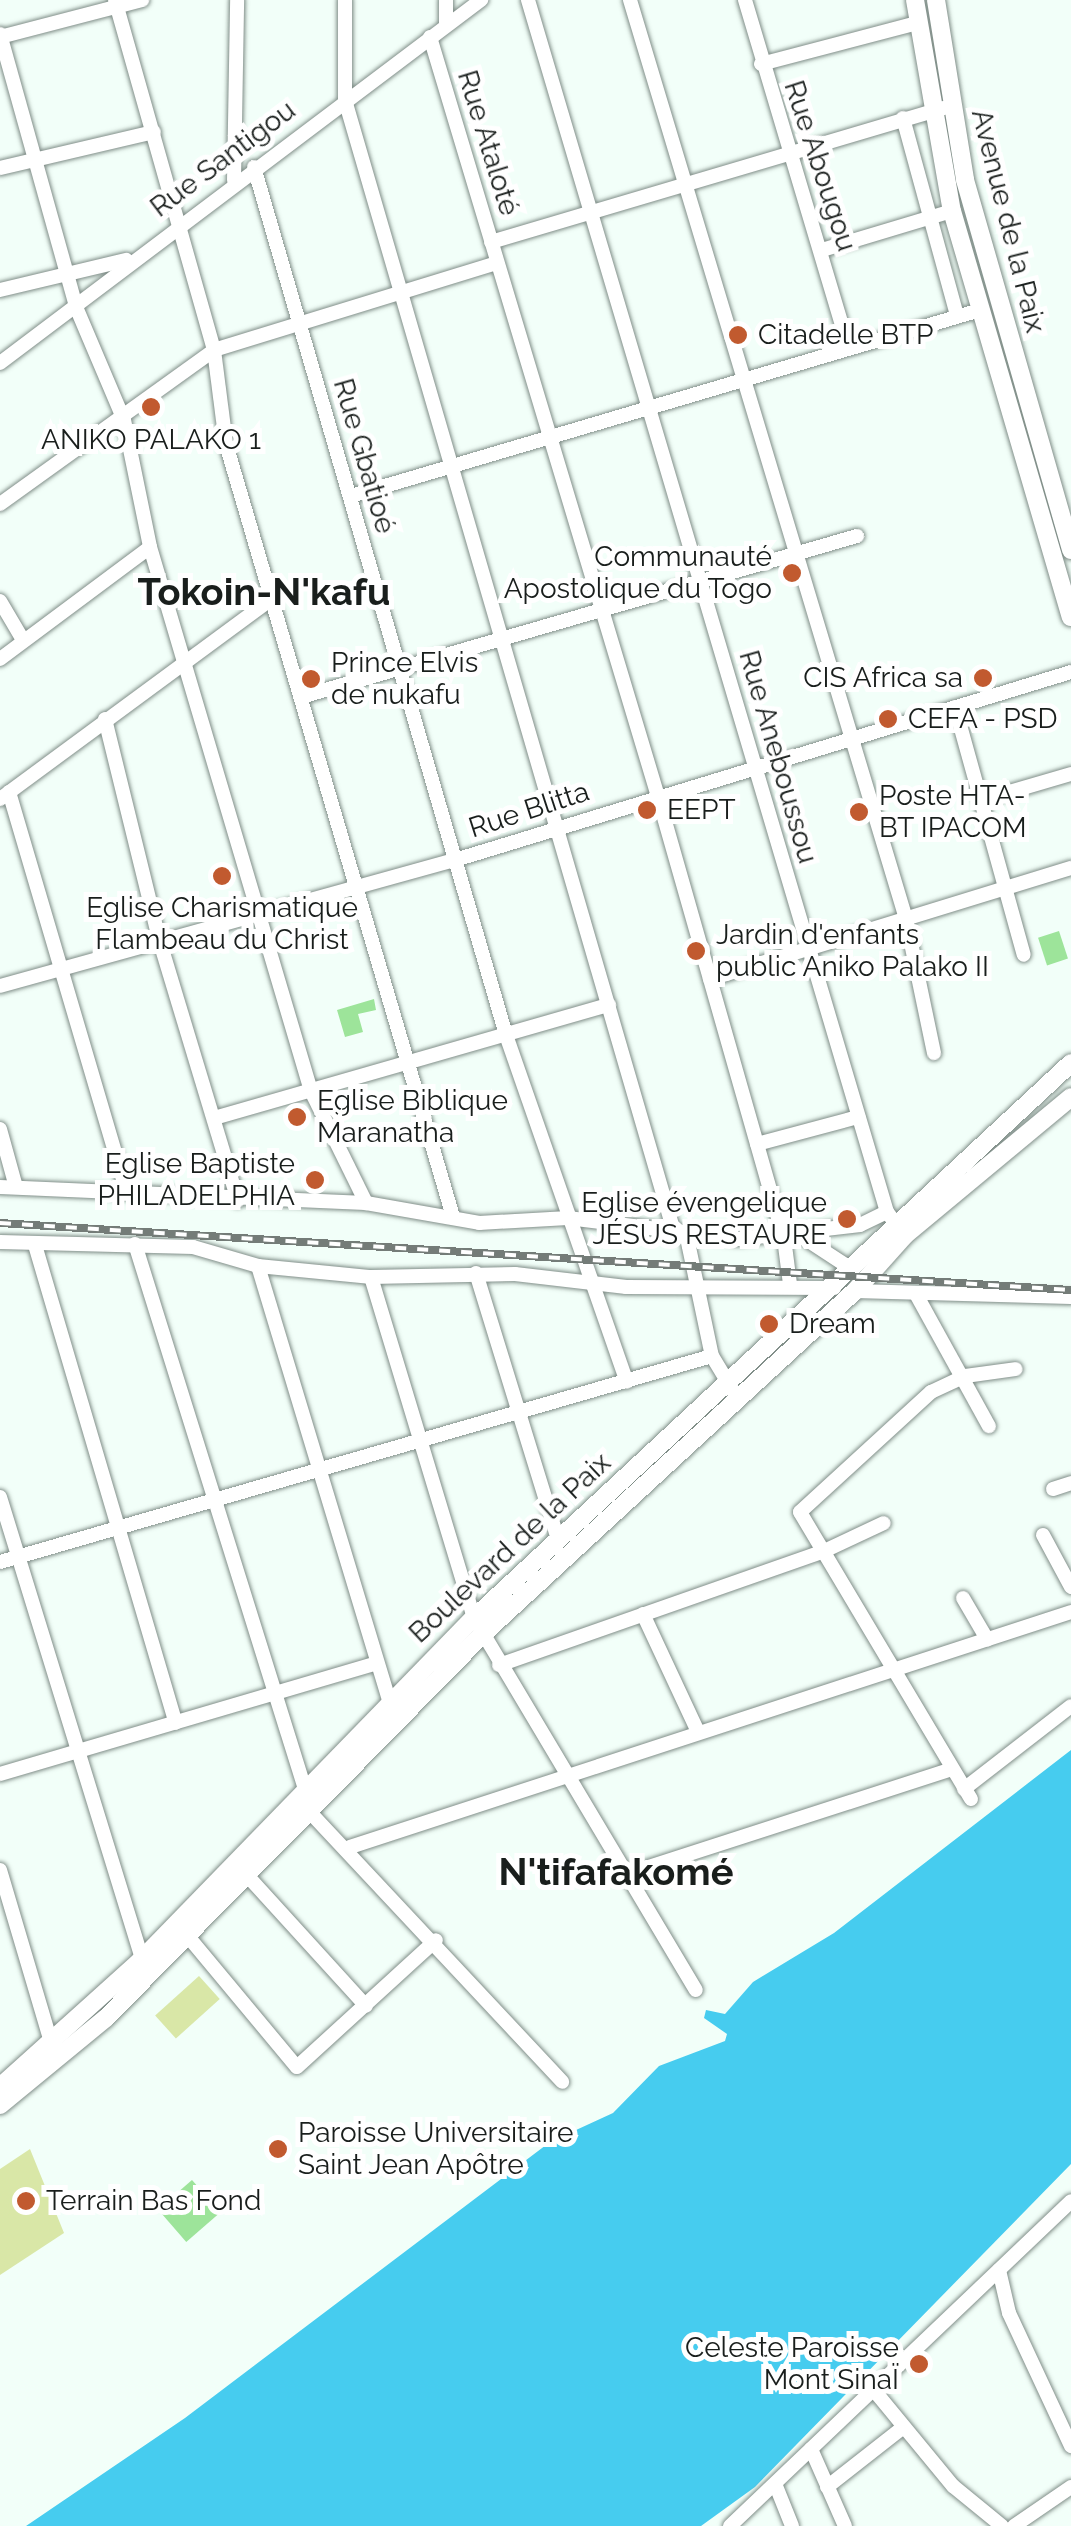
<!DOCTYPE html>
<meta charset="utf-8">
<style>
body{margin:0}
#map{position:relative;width:1071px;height:2526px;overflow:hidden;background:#f2fff9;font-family:Raleway,sans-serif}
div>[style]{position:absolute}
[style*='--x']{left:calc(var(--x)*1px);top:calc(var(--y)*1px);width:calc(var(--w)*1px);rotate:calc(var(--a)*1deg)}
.green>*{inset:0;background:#d9e7a7;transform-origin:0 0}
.water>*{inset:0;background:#46ccef}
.building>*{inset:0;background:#9de49a;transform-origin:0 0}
.roads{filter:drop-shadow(0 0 2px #808e88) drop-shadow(0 0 2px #808e88)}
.minor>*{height:14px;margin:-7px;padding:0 7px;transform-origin:7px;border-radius:7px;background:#fff}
.major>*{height:18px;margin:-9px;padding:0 9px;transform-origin:9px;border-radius:9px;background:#fff}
.rail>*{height:8px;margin-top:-4px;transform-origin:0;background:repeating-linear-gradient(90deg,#fff 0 11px,#747c78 0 22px);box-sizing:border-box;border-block:2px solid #747c78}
.dots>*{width:28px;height:28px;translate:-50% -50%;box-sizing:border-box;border:5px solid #fff;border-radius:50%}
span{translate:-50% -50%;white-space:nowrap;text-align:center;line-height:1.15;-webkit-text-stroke:10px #fff;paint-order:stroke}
.street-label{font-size:28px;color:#191e1c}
.poi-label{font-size:28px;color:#191e1c}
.left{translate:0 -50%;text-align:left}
.right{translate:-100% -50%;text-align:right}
.district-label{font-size:38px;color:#191e1c;font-weight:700}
</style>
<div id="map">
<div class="green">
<i style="left:199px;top:1976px;width:31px;height:59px;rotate:48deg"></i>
<i style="clip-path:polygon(30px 2149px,64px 2233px,0 2275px,0 2169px)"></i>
</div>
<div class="water">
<i style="clip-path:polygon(1071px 1750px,1071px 2164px,755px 2487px,701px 2526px,26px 2526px,185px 2418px,550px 2142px,613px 2113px,659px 2066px,725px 2041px,727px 2034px,704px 2018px,706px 2010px,725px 2014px,753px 1982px,834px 1933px)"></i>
</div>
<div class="building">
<i style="left:1059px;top:931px;width:29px;height:22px;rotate:72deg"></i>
<i style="clip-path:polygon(374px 999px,376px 1010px,358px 1014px,363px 1032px,345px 1037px,337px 1010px)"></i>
<i style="left:192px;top:2180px;width:43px;height:45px;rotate:49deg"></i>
</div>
<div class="roads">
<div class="minor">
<i style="--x:115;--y:0;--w:364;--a:74.2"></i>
<i style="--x:214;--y:350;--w:95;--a:82.7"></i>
<i style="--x:226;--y:444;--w:806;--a:73.63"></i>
<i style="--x:345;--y:0;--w:100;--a:90"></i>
<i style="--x:345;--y:100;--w:1179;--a:73.79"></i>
<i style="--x:528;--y:0;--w:1264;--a:73.5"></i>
<i style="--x:887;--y:1212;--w:25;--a:53"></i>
<i style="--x:630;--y:0;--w:960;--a:73.28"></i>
<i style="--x:906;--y:919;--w:137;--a:78.2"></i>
<i style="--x:745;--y:0;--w:363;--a:73.4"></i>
<i style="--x:446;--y:25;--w:25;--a:-90"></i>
<i style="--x:0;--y:34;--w:283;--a:74.4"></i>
<i style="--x:76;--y:307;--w:123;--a:67"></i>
<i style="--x:124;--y:420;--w:130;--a:78.4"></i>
<i style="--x:150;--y:547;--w:567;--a:73.51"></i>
<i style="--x:311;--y:1091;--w:125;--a:63.8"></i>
<i style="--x:0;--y:37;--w:147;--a:-14.6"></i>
<i style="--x:430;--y:37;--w:789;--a:73.29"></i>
<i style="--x:657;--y:793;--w:463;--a:74.1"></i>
<i style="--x:784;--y:1238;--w:46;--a:82.6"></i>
<i style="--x:761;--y:64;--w:161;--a:-14.7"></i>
<i style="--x:903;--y:118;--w:204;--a:74.7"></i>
<i style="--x:254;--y:167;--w:904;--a:73.81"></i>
<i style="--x:506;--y:1035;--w:367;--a:70.8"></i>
<i style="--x:0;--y:168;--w:158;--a:-13.2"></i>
<i style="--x:234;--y:180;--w:180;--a:-89"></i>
<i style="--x:491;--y:242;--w:472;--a:-16.5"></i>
<i style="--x:822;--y:250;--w:136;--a:-16.7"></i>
<i style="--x:0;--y:290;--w:130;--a:-13.4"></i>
<i style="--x:0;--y:363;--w:603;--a:-37.04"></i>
<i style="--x:351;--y:496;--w:656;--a:-16.47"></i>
<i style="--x:0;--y:504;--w:264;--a:-35.7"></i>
<i style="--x:214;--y:350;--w:296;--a:-17.1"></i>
<i style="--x:0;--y:601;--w:45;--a:59.5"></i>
<i style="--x:0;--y:659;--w:187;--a:-36.7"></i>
<i style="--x:301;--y:697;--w:579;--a:-16.15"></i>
<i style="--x:955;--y:707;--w:257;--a:74.5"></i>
<i style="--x:105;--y:719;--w:227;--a:76.2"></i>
<i style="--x:159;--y:939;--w:273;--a:73.2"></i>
<i style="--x:9;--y:792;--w:415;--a:73.6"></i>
<i style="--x:0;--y:799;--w:337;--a:-36.4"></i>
<i style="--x:982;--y:800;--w:93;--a:-16.3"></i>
<i style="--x:710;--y:979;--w:378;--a:-17.1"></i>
<i style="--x:0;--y:986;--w:472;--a:-15.5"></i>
<i style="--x:455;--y:860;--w:644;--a:-16.97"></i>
<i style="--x:214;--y:1118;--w:411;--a:-16"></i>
<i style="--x:0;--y:1129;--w:60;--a:74.6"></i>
<i style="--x:757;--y:1144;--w:105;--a:-15"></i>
<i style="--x:0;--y:1187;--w:366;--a:2.5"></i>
<i style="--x:366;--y:1203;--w:115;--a:10"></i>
<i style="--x:479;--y:1223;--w:89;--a:-3.2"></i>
<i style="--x:568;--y:1218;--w:172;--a:7"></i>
<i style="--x:739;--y:1239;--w:122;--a:-6.6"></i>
<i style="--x:860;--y:1225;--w:30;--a:-26"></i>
<i style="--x:686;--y:1233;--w:126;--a:78.1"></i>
<i style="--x:712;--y:1356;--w:50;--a:58.8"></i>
<i style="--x:801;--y:1236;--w:62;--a:33.2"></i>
<i style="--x:0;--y:1242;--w:193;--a:1.5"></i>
<i style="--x:193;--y:1247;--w:68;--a:16.3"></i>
<i style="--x:258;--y:1266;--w:114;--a:5.6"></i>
<i style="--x:371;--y:1277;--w:144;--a:-1.2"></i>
<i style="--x:515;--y:1274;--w:112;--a:6.7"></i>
<i style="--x:626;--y:1287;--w:208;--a:0.3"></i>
<i style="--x:135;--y:1244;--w:568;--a:72.68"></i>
<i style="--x:35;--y:1245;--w:498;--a:73.6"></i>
<i style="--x:258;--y:1266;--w:454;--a:73.2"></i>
<i style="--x:476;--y:1273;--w:279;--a:72.9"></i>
<i style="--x:371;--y:1277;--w:356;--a:73.2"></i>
<i style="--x:474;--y:1618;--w:433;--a:59.2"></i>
<i style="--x:855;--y:1291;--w:216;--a:1.6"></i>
<i style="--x:916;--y:1294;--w:151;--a:61.1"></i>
<i style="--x:1053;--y:1489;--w:19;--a:-18"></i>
<i style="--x:0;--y:1497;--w:489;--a:72.9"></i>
<i style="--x:1043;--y:1535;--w:59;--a:61.7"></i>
<i style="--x:0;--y:1562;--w:741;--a:-16.14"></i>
<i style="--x:963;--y:1598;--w:48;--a:59.7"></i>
<i style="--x:643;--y:1614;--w:130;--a:65"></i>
<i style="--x:499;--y:1665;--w:342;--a:-19.3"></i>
<i style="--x:822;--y:1552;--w:68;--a:-25.1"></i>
<i style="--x:0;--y:1774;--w:389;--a:-16.4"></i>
<i style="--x:964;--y:1789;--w:135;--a:-37.8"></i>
<i style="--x:971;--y:1799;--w:334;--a:-120.8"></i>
<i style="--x:800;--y:1512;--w:178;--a:-42.5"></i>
<i style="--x:931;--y:1392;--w:38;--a:-25"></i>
<i style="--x:965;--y:1376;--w:51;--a:-7.8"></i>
<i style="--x:306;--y:1808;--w:375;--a:46.9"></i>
<i style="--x:350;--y:1847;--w:758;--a:-18.05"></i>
<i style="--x:0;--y:1870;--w:183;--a:73.5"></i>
<i style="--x:244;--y:1872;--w:181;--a:47.7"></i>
<i style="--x:627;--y:1874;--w:342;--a:-17.9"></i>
<i style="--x:186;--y:1934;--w:173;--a:50.2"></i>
<i style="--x:297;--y:2067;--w:188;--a:-42.4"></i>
<i style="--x:999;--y:2270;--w:44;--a:76.9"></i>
<i style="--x:1009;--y:2313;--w:147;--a:65"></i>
<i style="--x:873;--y:2389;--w:126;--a:50.5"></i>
<i style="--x:953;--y:2486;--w:63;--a:39.2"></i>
<i style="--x:811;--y:2449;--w:84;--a:66.2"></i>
<i style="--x:776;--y:2486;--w:43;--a:68.2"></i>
<i style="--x:827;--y:2487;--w:94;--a:-38.1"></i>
<i style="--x:730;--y:2526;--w:471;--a:-43.6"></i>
<i style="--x:1014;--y:2526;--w:69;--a:-34.4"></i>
</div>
<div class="major">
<i style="--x:915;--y:0;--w:214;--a:80.1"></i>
<i style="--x:952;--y:211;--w:423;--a:73.7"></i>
<i style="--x:936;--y:0;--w:182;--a:80.8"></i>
<i style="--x:965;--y:180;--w:385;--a:74"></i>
<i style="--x:0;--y:2087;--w:188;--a:-42"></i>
<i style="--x:140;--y:1961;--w:479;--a:-45.8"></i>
<i style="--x:474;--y:1618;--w:815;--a:-42.91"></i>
<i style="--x:0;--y:2105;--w:137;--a:-39.4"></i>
<i style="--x:106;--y:2018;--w:538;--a:-45.53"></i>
<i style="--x:483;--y:1634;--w:506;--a:-42.68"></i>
<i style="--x:855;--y:1291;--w:75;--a:-48.2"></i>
<i style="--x:905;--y:1235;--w:216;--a:-39.7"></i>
</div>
</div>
<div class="rail">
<i style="--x:0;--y:1223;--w:1073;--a:3.58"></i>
</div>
<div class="dots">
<i style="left:738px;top:335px;background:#c15a2f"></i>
<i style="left:151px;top:407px;background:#c15a2f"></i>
<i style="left:792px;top:573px;background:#c15a2f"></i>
<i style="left:983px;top:678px;background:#c15a2f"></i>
<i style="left:311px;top:679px;background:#c15a2f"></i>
<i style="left:888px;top:719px;background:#c15a2f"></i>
<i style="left:647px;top:810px;background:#c15a2f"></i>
<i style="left:859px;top:812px;background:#c15a2f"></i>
<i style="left:222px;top:876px;background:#c15a2f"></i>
<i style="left:696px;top:951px;background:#c15a2f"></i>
<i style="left:297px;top:1117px;background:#c15a2f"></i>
<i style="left:315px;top:1180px;background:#c15a2f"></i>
<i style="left:847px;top:1219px;background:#c15a2f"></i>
<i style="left:769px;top:1324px;background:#c15a2f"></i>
<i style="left:278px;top:2149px;background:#c15a2f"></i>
<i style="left:26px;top:2201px;background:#c15a2f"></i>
<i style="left:919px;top:2364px;background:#c15a2f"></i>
</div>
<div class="street-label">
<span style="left:488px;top:143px;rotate:73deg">Rue Ataloté</span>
<span style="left:223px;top:159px;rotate:-37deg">Rue Santigou</span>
<span style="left:820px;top:166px;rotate:72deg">Rue Abougou</span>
<span style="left:1008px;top:221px;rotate:76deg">Avenue de la Paix</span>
<span style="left:364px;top:456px;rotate:74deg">Rue Gbatioé</span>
<span style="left:778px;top:757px;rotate:74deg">Rue Aneboussou</span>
<span style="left:529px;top:810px;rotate:-18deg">Rue Blitta</span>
<span style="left:510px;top:1548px;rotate:-43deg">Boulevard de la Paix</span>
</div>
<div class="poi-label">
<span class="left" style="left:758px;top:335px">Citadelle BTP</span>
<span style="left:151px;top:440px">ANIKO PALAKO 1</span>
<span class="right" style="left:772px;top:573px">Communauté<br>Apostolique du Togo</span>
<span class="left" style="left:331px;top:679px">Prince Elvis<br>de nukafu</span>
<span class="right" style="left:963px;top:678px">CIS Africa sa</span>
<span class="left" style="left:908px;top:719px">CEFA - PSD</span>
<span class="left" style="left:879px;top:812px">Poste HTA-<br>BT IPACOM</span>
<span class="left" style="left:667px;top:810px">EEPT</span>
<span style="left:222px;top:924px">Eglise Charismatique<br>Flambeau du Christ</span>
<span class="left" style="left:716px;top:951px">Jardin d'enfants<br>public Aniko Palako II</span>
<span class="left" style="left:317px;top:1117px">Eglise Biblique<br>Maranatha</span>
<span class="right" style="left:295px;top:1180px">Eglise Baptiste<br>PHILADELPHIA</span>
<span class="right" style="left:827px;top:1219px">Eglise évengelique<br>JÉSUS RESTAURE</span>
<span class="left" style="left:789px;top:1324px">Dream</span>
<span class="left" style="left:298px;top:2149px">Paroisse Universitaire<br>Saint Jean Apôtre</span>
<span class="left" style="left:46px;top:2201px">Terrain Bas Fond</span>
<span class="right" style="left:899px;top:2364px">Celeste Paroisse<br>Mont SinaÏ</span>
</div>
<div class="district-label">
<span style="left:264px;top:592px">Tokoin-N'kafu</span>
<span style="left:616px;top:1872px">N'tifafakomé</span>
</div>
</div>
